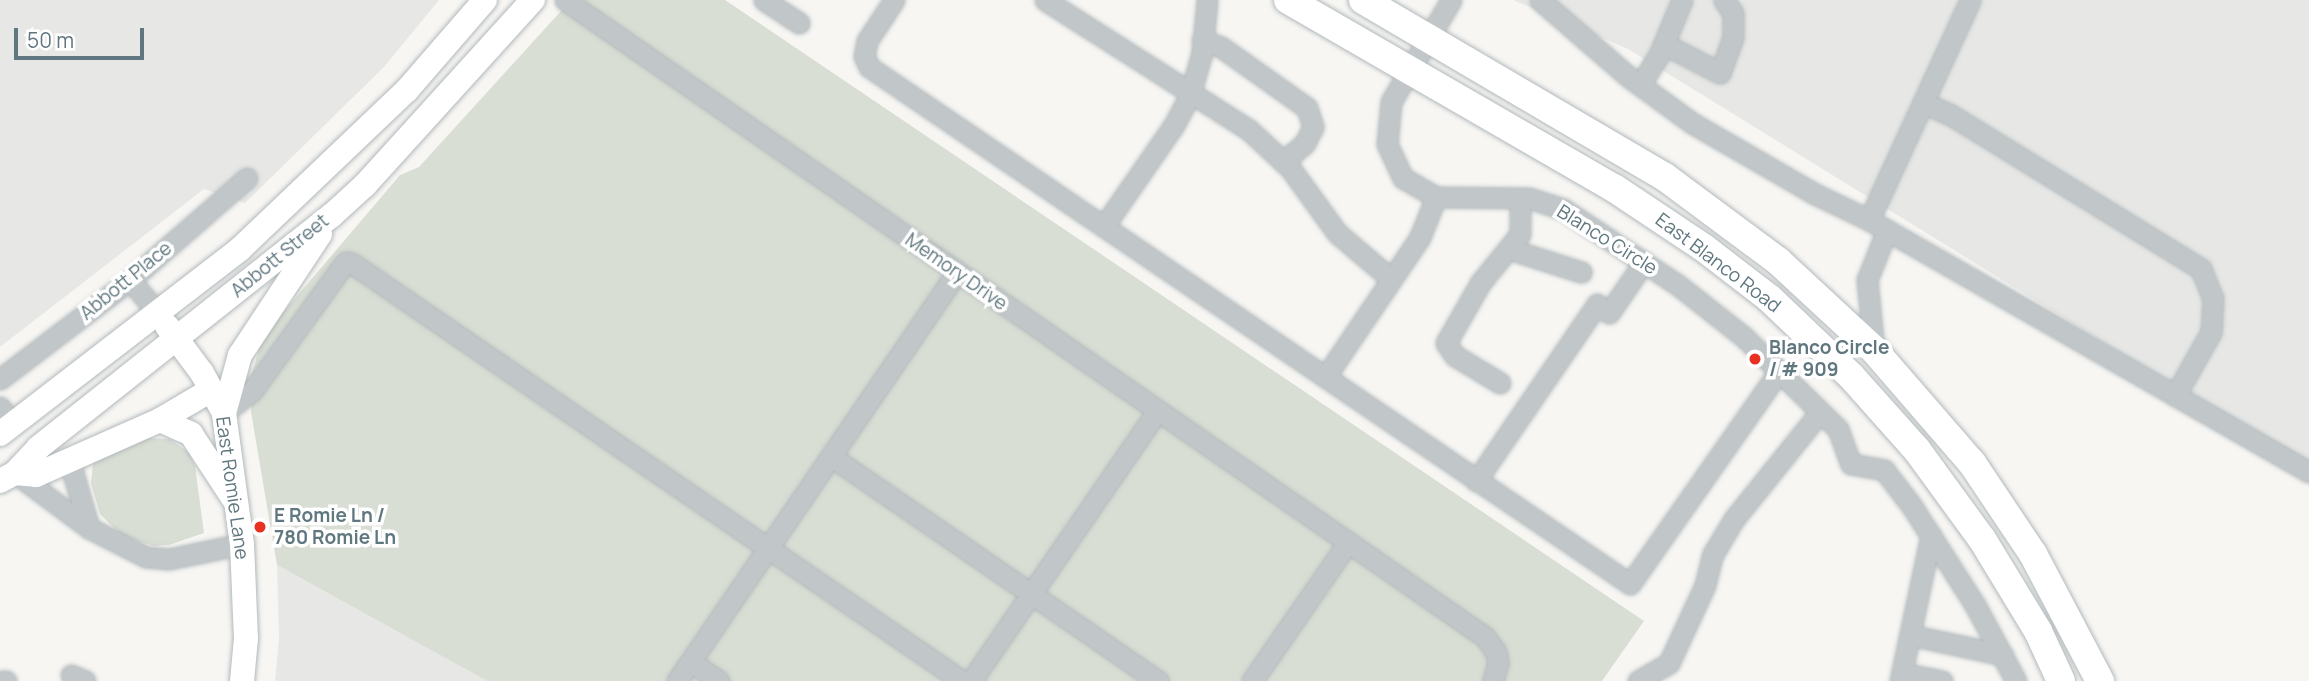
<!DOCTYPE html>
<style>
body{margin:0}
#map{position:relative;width:2309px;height:681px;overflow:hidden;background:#f7f6f3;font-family:Manrope,sans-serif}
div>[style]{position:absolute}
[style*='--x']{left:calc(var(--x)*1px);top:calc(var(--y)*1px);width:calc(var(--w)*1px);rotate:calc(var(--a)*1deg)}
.built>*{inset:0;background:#e7e8e6}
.green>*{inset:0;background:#d9ded4}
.roads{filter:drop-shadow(0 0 2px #b2b9bc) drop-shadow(0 0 2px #b2b9bc)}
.minor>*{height:19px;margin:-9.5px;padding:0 9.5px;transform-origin:9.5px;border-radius:9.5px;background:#c1c7c9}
.major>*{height:24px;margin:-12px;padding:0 12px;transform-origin:12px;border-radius:12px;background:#fff}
.highway>*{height:28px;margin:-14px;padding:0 14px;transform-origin:14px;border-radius:14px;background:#fff}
.dots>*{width:19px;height:19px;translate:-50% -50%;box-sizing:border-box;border:4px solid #fff;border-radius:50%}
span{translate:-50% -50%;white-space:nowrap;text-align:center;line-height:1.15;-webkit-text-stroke:7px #fff;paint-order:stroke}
.street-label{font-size:19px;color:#60777f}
.poi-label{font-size:19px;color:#60777f;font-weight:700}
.left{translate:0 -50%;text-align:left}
.scale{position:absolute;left:14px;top:28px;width:130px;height:32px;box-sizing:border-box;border:4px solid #60777f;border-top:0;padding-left:9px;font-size:21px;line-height:24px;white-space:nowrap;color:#60777f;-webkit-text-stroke:5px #fff;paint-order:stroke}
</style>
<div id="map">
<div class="built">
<i style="clip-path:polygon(0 0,439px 0,384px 67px,245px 203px,204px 189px,0 347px)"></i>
<i style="clip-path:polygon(1513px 0,2309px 0,2309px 469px,1628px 49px)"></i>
<i style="clip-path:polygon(277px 565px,487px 681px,275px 681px,279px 639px)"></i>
</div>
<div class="green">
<i style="clip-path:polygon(571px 0,725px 0,1644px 621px,1602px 681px,487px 681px,277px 565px,251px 412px,251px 377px,260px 346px,275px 322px,400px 175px,419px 167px)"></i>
<i style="clip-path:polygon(146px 438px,170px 439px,189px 453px,195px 466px,204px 533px,169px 545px,154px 546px,122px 536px,100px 514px,91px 483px,93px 463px)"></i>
</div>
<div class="roads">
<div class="minor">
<i style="--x:565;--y:0;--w:1119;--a:34.7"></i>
<i style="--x:1485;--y:637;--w:19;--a:54"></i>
<i style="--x:1496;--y:652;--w:11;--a:80"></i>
<i style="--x:1498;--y:663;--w:19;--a:106"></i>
<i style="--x:764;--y:0;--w:42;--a:33.3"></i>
<i style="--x:894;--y:0;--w:49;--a:123.4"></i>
<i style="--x:867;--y:41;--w:15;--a:101"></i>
<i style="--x:864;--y:56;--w:12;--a:66"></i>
<i style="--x:869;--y:67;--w:920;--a:34.19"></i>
<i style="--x:1630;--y:584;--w:260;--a:-55"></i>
<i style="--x:1045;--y:0;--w:242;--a:32.5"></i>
<i style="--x:1249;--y:130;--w:56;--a:42.8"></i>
<i style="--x:1290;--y:168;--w:80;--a:54.1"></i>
<i style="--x:1337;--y:233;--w:71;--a:40.4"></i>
<i style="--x:1451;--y:0;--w:118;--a:120.5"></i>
<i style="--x:1391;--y:102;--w:42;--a:95.4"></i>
<i style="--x:1387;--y:144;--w:38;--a:65"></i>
<i style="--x:1403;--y:178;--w:38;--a:30"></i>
<i style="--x:1436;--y:197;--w:93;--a:0.6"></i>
<i style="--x:1529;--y:198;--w:36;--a:18"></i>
<i style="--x:1563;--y:209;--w:138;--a:33.5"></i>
<i style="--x:1678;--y:285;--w:85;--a:38.3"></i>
<i style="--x:1745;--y:338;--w:130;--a:44.4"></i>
<i style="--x:1838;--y:429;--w:37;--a:70"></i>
<i style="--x:1851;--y:464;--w:34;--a:10"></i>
<i style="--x:1884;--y:470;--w:44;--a:52.4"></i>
<i style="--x:1911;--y:505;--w:119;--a:57.4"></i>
<i style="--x:1975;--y:605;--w:86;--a:61.7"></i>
<i style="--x:1540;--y:0;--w:118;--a:40.9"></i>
<i style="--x:1629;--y:77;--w:78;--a:36.1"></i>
<i style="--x:1692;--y:123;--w:140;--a:30"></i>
<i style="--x:1813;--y:193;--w:62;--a:25.7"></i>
<i style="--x:1869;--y:220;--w:507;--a:29.8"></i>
<i style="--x:1202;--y:40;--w:20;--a:20"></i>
<i style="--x:1221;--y:47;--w:105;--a:35.3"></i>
<i style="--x:1307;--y:108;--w:20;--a:72"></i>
<i style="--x:1313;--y:127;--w:18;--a:117"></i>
<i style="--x:1305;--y:143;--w:29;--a:139"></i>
<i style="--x:1664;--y:44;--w:63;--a:27.4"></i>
<i style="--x:1720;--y:73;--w:37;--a:-70"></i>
<i style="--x:1733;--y:38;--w:25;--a:-90"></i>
<i style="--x:1733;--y:13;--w:16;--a:-125"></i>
<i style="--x:1640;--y:85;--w:38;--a:-58"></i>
<i style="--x:1660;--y:53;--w:57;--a:-67.5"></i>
<i style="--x:1924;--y:103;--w:30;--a:24"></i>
<i style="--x:1951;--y:115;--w:294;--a:31.6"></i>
<i style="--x:2201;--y:269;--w:31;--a:68"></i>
<i style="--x:2213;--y:298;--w:34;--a:93"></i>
<i style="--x:2211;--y:332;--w:73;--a:119.4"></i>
<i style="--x:1869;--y:220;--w:242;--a:-65.3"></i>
<i style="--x:1104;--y:226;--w:123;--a:-55.3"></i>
<i style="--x:1174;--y:125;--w:34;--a:-62"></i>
<i style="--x:1190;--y:95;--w:44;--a:-74.1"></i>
<i style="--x:1202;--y:53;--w:53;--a:-84.6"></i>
<i style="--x:1509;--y:249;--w:76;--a:17.7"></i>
<i style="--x:130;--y:280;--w:43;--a:49.7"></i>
<i style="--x:1874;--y:350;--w:70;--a:-95.7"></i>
<i style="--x:1867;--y:280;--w:54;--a:-68.2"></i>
<i style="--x:1326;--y:376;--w:168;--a:-55.9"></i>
<i style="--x:1420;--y:237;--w:43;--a:-68.2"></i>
<i style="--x:0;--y:379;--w:163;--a:-37.3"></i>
<i style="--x:130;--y:280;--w:155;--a:-41.1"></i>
<i style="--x:1500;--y:383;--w:52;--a:-149"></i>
<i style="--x:1455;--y:356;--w:16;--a:-125"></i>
<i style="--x:1446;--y:343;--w:70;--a:-60.2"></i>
<i style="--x:1481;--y:282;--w:62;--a:-50.9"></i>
<i style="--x:1520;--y:234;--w:36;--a:-90"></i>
<i style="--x:0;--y:407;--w:23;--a:56"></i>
<i style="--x:224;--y:413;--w:36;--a:-38"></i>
<i style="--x:252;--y:391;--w:152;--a:-54.1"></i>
<i style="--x:341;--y:268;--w:8;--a:-50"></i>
<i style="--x:346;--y:262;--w:7;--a:16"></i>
<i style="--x:353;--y:264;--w:738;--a:34.4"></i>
<i style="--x:832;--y:457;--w:396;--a:34.5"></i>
<i style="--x:69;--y:459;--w:72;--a:73.8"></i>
<i style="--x:15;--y:473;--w:92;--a:36.6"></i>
<i style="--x:89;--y:528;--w:64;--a:27"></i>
<i style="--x:146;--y:557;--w:23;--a:5"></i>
<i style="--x:169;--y:559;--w:75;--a:-11.6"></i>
<i style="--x:1476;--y:481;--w:214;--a:-55.6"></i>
<i style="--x:1597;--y:304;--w:15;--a:37"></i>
<i style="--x:1609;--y:313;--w:62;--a:-55.5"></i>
<i style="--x:1910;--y:635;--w:95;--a:12.1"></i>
<i style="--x:691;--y:662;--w:34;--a:34"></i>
<i style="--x:1902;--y:673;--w:41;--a:11.3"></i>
<i style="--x:71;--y:675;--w:15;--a:23"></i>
<i style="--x:2;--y:681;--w:4;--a:0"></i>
<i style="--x:677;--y:681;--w:494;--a:-55.6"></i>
<i style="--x:971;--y:681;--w:328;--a:-55.4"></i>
<i style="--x:1252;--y:681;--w:167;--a:-55.3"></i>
<i style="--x:1638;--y:681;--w:36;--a:-30"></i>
<i style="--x:1669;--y:663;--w:86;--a:-65.2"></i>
<i style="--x:1705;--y:585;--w:32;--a:-76"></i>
<i style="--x:1713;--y:554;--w:41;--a:-59"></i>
<i style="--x:1734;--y:519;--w:137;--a:-51.2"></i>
<i style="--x:1900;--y:681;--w:149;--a:-78"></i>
</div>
<div class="major">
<i style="--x:167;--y:326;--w:59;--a:53.3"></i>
<i style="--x:202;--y:373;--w:46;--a:61.2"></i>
<i style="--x:224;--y:413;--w:132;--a:82.2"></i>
<i style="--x:242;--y:544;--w:94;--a:87.6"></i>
<i style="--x:246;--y:638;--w:43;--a:95.3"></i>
<i style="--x:224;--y:413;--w:60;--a:-74.6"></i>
<i style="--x:240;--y:355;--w:145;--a:-56.5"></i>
<i style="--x:160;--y:420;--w:34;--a:24"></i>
<i style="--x:191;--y:434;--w:80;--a:56.7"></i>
<i style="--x:0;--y:434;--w:303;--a:-37.6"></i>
<i style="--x:240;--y:249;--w:231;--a:-43.6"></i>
<i style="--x:407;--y:90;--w:119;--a:-49.1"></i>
<i style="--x:15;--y:473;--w:21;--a:5"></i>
<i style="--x:36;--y:475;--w:136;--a:-23.9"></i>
<i style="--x:160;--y:420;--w:59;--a:-30.5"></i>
<i style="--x:0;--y:481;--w:17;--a:-28"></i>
<i style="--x:15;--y:473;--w:34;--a:-47"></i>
<i style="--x:38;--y:448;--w:374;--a:-38.4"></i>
<i style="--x:331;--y:216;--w:46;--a:-42.4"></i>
<i style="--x:365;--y:185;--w:250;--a:-47.8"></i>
</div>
<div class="highway">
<i style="--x:1288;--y:0;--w:376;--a:30"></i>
<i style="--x:1614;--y:188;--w:108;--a:33.7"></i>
<i style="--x:1704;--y:248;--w:82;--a:37.6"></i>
<i style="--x:1769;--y:298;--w:113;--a:43.6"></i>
<i style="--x:1851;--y:376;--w:99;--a:48.3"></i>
<i style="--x:1917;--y:450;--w:110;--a:53.9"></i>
<i style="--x:1982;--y:539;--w:108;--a:58.7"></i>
<i style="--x:2038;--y:631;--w:55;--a:65.3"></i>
<i style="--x:1363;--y:0;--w:350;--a:30.4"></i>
<i style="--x:1665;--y:177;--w:141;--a:36.6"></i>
<i style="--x:1778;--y:261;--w:131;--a:42.8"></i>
<i style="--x:1874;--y:350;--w:150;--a:49.1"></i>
<i style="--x:1972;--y:463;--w:110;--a:56.2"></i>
<i style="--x:2033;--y:554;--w:144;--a:62.2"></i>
</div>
</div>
<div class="dots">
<i style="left:1755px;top:359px;background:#e93121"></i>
<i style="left:260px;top:527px;background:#e93121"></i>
</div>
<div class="street-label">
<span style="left:1607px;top:240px;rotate:32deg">Blanco Circle</span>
<span style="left:280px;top:256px;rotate:-39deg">Abbott Street</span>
<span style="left:1718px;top:263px;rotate:37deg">East Blanco Road</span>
<span style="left:956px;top:272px;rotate:35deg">Memory Drive</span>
<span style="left:126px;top:281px;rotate:-39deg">Abbott Place</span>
<span style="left:232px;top:488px;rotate:82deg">East Romie Lane</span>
</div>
<div class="poi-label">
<span class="left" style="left:1769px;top:359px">Blanco Circle<br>/ # 909</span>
<span class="left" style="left:274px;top:527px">E Romie Ln /<br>780 Romie Ln</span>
</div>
<div class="scale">50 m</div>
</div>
